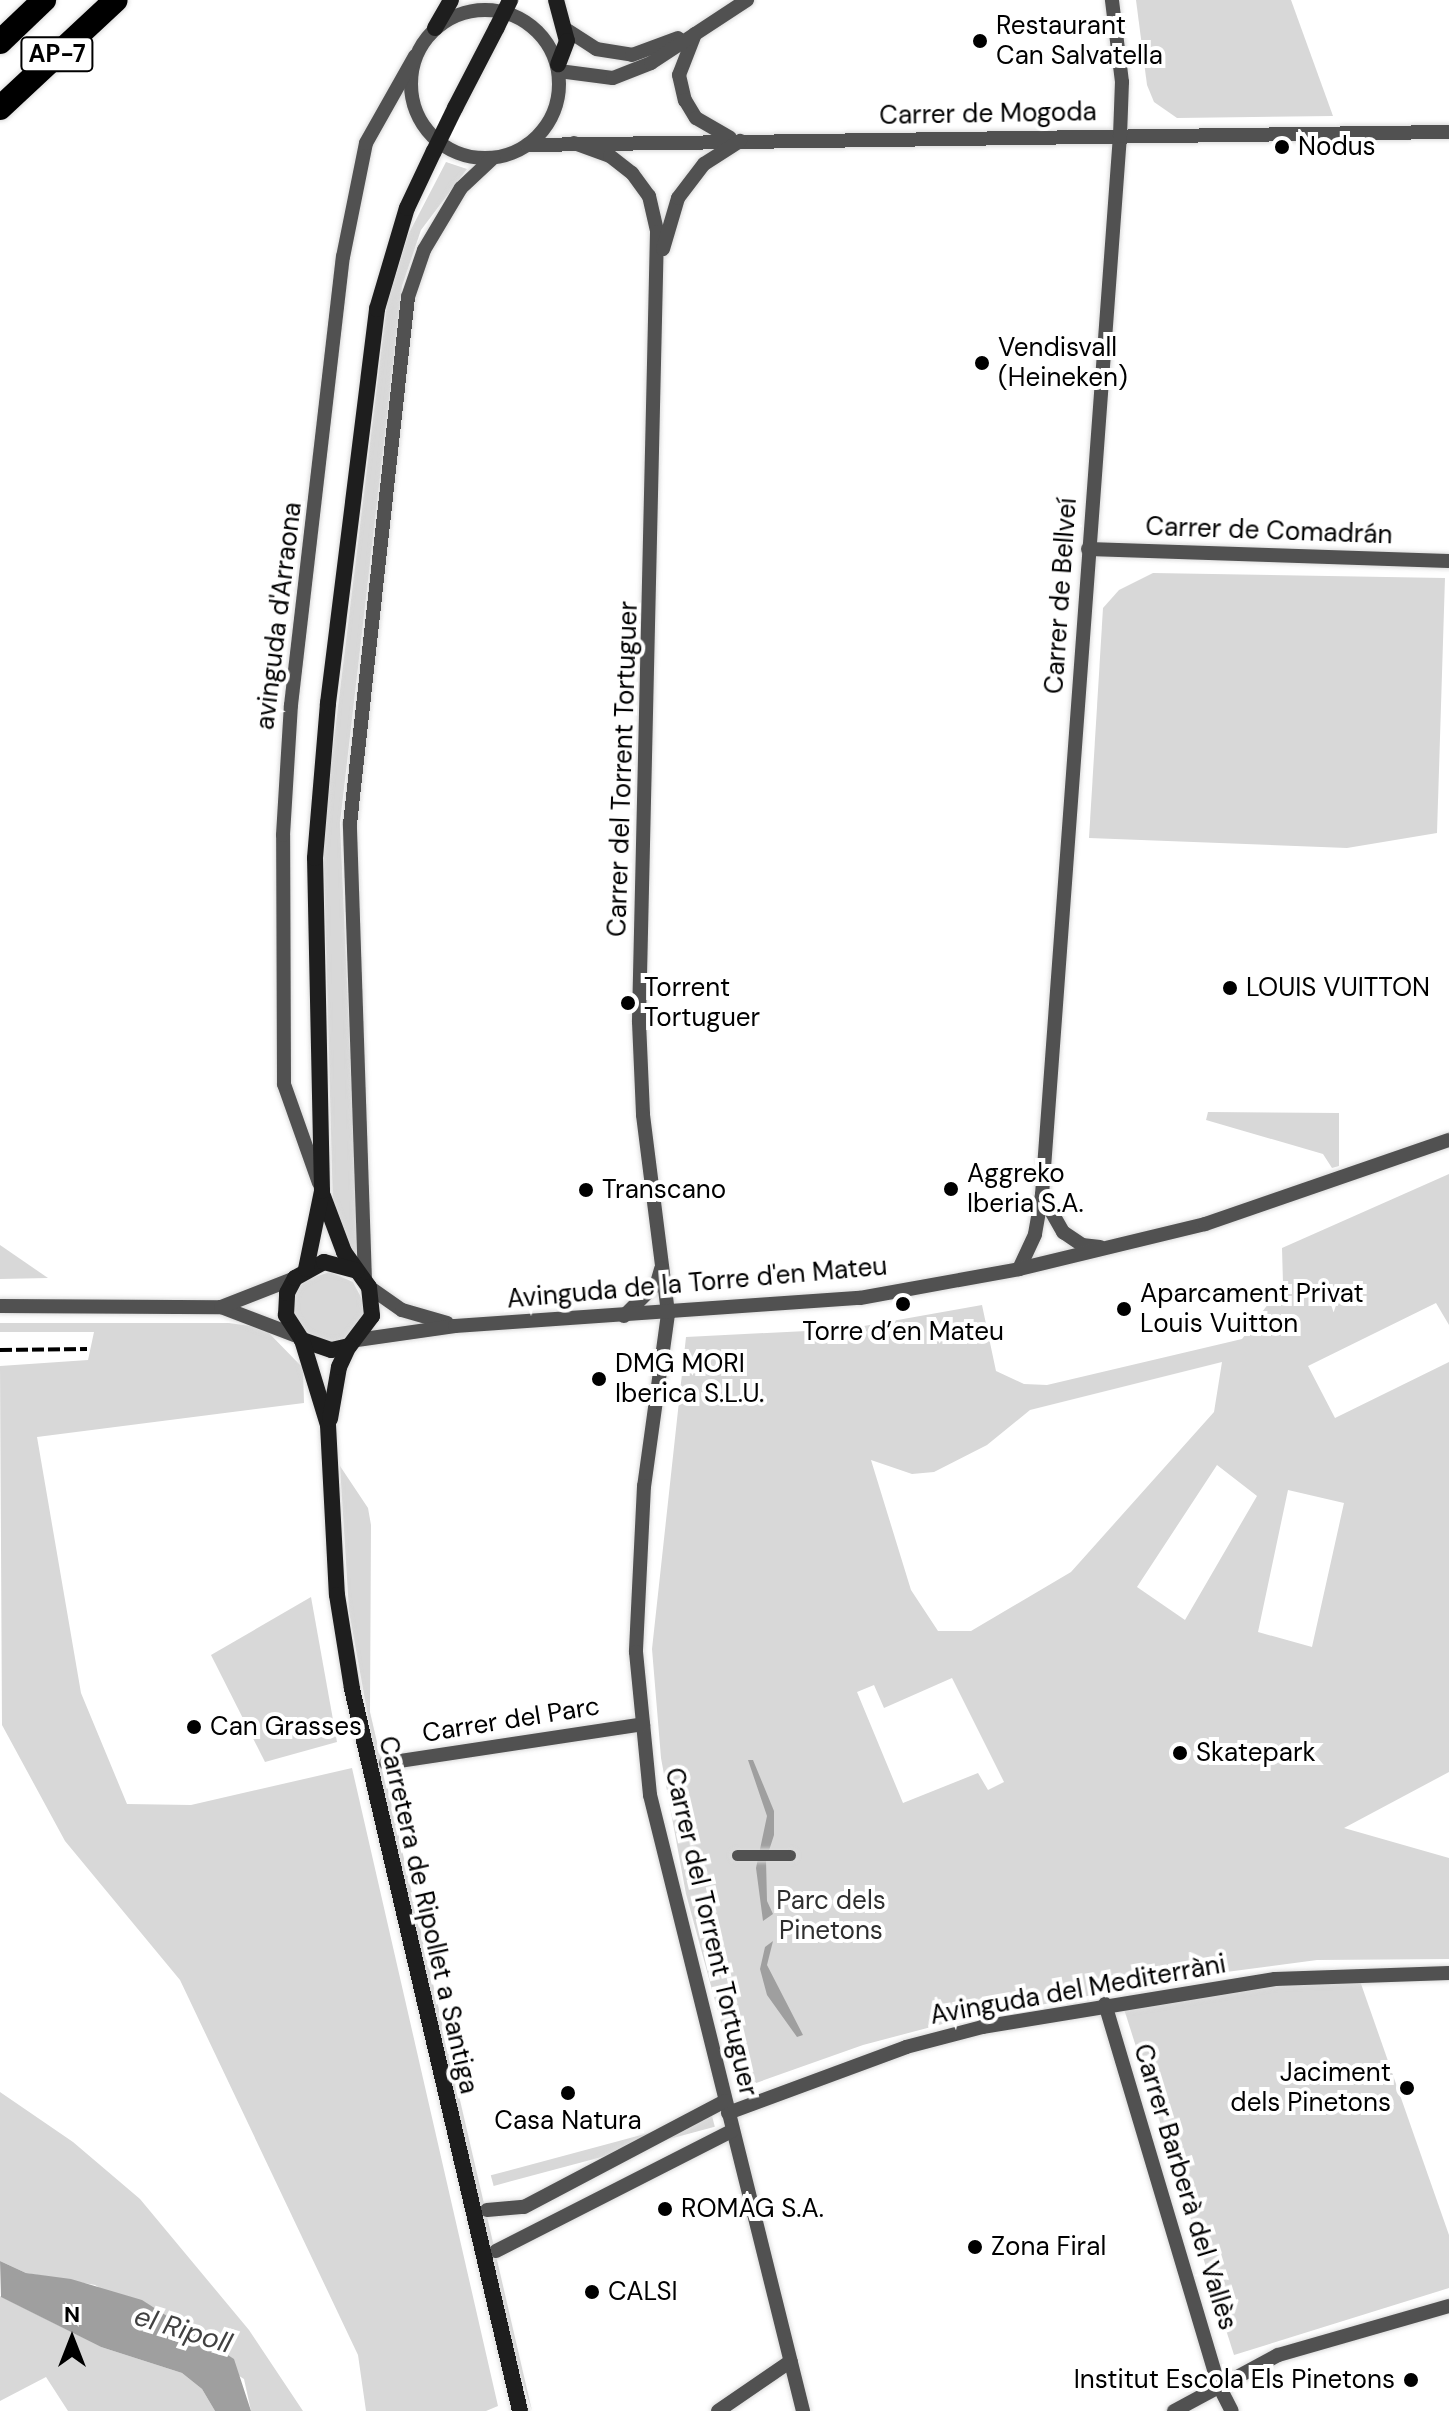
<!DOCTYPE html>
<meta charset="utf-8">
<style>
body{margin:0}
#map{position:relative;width:1449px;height:2411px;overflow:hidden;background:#fff;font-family:"DM Sans",sans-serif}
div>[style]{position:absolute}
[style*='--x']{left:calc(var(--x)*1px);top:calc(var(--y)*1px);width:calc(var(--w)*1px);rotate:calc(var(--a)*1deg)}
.green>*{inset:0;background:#d8d8d8;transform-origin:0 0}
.water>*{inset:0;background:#9f9f9f}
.roads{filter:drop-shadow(0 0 2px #dbdbdb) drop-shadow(0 0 2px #dbdbdb)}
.pedestrian>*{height:11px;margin:-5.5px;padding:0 5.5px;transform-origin:5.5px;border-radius:5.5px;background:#515151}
.minor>*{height:14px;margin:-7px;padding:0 7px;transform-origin:7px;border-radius:7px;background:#515151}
.minor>.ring{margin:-7px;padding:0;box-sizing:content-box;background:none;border:14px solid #515151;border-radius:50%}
.secondary>*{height:16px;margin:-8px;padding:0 8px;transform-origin:8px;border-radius:8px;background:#1e1e1e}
.motorway>*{height:24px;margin:-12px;padding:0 12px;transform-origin:12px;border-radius:12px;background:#000}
.rail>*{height:4px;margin-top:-2px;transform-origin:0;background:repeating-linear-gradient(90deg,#000 0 12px,transparent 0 16px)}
.secondary-bridge>*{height:16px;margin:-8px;padding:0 8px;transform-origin:8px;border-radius:8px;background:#1e1e1e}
.dots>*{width:22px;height:22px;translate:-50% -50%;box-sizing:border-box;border:4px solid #fff;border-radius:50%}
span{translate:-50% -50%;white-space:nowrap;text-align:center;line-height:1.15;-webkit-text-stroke:8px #fff;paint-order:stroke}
.shield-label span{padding:2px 6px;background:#fff;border:2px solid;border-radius:6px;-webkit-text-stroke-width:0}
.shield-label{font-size:24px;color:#000;font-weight:700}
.poi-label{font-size:26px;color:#000}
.left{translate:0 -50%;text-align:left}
.right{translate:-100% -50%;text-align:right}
.street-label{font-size:26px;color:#000}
.park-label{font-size:26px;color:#2f2f2f}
.water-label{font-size:28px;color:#404040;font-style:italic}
.north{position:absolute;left:32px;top:2299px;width:80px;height:80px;-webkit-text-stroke:6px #fff;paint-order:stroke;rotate:0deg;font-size:22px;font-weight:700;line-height:32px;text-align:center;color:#000}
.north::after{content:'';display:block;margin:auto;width:28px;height:36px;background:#000;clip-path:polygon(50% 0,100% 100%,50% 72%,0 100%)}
</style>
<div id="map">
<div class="green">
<i style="clip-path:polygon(1136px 0,1291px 0,1333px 116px,1177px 118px,1154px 102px,1147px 85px)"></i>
<i style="clip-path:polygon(446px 162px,467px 169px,421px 230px,402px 286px,340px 823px,359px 1259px,346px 1245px,333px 1208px,323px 830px,387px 304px,408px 235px)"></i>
<i style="clip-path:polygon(1153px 573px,1445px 578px,1437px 833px,1347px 848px,1089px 838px,1103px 608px,1119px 590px)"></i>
<i style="clip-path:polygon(1208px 1112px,1339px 1113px,1339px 1166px,1332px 1168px,1323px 1154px,1206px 1120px)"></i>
<i style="clip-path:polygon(evenodd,1449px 1174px,1449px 1325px,1436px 1303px,1308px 1366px,1335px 1418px,1449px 1362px,1449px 1772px,1344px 1828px,1449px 1858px,1449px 1959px,1317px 1960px,1188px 1977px,950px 2022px,863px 2045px,739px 2089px,686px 1894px,661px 1758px,652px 1649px,686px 1337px,847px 1329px,982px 1305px,996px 1371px,1024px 1384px,1047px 1385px,1242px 1339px,1283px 1284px,1282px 1248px,1449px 1174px,1222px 1362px,1214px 1412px,1071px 1572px,971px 1631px,938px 1631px,911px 1590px,871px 1460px,912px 1474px,934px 1472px,987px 1445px,1030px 1410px,1222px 1362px,1449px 1174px,1217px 1465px,1257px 1496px,1185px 1620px,1137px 1587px,1217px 1465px,1449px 1174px,1288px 1490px,1344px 1503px,1312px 1647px,1258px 1632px,1288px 1490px,1449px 1174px,952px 1678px,1004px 1782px,988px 1790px,978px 1773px,903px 1803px,857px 1692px,874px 1685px,884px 1708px,952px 1678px)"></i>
<i style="clip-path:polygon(0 1245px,48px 1278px,0 1279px)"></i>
<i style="clip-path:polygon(330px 1272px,353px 1282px,365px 1305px,365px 1318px,341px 1346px,298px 1333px,291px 1299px,305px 1280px)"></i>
<i style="clip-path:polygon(0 1323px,229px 1323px,264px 1328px,303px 1368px,304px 1403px,37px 1437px,81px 1693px,127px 1804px,191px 1805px,352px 1768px,498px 2406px,486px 2411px,366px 2411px,358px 2355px,180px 1980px,65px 1841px,2px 1725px,0 1366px,88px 1360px,94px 1332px,0 1332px)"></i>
<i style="clip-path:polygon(340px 1466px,368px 1508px,371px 1525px,370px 1712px,532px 2411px,512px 2348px,372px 1739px,349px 1611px)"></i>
<i style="clip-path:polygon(311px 1597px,337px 1742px,265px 1762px,211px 1655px)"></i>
<i style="clip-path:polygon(1360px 1981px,1449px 2235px,1449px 2288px,1234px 2355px,1124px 2009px,1273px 1986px)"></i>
<i style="clip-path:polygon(0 2092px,73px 2142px,140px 2199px,249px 2330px,303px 2411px,251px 2411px,244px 2379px,95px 2285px,26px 2273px,0 2261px)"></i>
<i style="left:712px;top:2116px;width:11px;height:229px;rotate:75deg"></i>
<i style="clip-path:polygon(0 2296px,101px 2347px,182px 2373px,202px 2389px,215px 2411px,68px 2411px,46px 2377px,0 2401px)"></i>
</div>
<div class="water">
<i style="clip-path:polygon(748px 1760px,753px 1760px,774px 1811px,774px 1835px,766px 1860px,767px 1901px,773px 1914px,763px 1921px,756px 1868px,767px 1816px)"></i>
<i style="clip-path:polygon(773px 1941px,767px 1965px,803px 2035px,797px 2037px,767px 1995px,760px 1969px,765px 1947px)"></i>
<i style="clip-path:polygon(0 2261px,26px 2273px,71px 2279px,142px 2300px,234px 2359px,251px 2411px,215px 2411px,202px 2389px,182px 2373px,101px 2347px,1px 2297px)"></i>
</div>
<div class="roads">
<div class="pedestrian">
<i style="--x:737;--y:1855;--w:53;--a:0"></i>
</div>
<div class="minor">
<i class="ring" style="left:411px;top:10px;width:134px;height:134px"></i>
<i style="--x:564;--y:28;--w:38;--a:33"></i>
<i style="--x:596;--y:49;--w:36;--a:9"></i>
<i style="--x:632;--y:55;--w:49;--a:-20.3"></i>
<i style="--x:695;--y:34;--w:44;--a:111.3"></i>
<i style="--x:679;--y:75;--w:26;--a:77"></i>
<i style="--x:685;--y:100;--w:21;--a:59"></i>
<i style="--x:696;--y:118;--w:39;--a:30"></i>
<i style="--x:559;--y:71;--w:54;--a:7.4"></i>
<i style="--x:613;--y:78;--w:41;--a:-21.5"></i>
<i style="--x:651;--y:63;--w:115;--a:-33.3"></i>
<i style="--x:574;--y:143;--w:38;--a:20"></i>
<i style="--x:610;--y:156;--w:28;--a:38"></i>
<i style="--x:632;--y:173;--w:29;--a:54"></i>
<i style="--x:649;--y:196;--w:37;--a:77"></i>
<i style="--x:657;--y:232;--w:790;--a:91.31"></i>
<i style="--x:639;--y:1022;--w:93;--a:87.5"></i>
<i style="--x:643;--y:1115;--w:201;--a:82.8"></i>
<i style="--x:668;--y:1314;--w:174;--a:97.9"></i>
<i style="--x:644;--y:1486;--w:166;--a:92.8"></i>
<i style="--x:636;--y:1652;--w:144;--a:84.4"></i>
<i style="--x:650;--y:1795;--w:635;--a:76.05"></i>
<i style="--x:527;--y:145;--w:922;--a:-0.81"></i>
<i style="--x:663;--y:249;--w:53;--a:-73.6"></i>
<i style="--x:678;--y:198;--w:43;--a:-52.6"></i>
<i style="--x:704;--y:164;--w:43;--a:-32.6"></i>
<i style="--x:1088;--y:549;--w:361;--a:1.9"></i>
<i style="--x:319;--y:1183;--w:105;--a:-109.5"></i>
<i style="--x:284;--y:1084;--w:249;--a:-90.2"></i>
<i style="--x:283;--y:835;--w:130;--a:-86.5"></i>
<i style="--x:291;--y:705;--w:451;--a:-83.4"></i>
<i style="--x:343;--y:257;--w:116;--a:-78.6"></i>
<i style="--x:366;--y:143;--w:100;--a:-60.6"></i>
<i style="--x:1042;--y:1195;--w:43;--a:60.4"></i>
<i style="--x:1063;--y:1232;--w:23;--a:34"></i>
<i style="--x:1082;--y:1245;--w:18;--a:6"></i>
<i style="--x:1019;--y:1269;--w:38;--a:-65"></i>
<i style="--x:1035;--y:1234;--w:40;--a:-80"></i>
<i style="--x:1042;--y:1195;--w:1062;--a:-85.79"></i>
<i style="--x:1120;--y:136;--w:54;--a:-87.9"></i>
<i style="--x:1122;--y:82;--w:83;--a:-97"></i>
<i style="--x:365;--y:1281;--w:457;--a:-91.9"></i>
<i style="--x:350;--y:824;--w:530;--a:-83.72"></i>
<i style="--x:408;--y:297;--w:50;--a:-71.2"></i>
<i style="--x:424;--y:250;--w:72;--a:-59.2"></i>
<i style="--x:461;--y:188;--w:44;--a:-43.2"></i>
<i style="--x:369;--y:1287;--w:40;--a:34.9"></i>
<i style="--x:402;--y:1310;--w:47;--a:16.1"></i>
<i style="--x:0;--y:1306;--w:221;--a:0.3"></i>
<i style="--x:221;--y:1307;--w:81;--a:20.9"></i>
<i style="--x:221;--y:1307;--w:79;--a:-21.4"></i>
<i style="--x:624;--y:1316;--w:47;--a:-45"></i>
<i style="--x:657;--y:1283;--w:15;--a:-74"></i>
<i style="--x:357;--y:1340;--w:99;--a:-8.1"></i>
<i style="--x:455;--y:1326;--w:406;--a:-4"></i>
<i style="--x:860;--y:1298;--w:162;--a:-10.3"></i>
<i style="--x:1019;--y:1269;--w:191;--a:-13.6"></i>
<i style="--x:1205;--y:1224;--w:258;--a:-19"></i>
<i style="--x:386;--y:1763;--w:260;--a:-8.6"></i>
<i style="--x:1105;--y:2004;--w:396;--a:73.4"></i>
<i style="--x:1218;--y:2384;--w:30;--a:63"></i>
<i style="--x:728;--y:2113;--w:190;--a:-20.3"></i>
<i style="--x:906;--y:2047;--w:79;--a:-14.7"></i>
<i style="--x:982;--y:2027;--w:297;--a:-9.3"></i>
<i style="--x:1275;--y:1979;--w:174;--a:-2"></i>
<i style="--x:487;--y:2210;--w:37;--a:-5"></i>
<i style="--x:524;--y:2207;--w:227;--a:-27.8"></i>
<i style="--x:496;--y:2251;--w:265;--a:-27"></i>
<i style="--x:718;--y:2411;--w:88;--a:-34.4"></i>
<i style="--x:1174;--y:2411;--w:118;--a:-28.3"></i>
<i style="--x:1278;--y:2355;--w:178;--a:-16"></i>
</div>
<div class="secondary">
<i style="--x:556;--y:0;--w:42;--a:75"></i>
<i style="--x:567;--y:41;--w:25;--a:111"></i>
<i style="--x:435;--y:28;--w:32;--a:-60"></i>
<i style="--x:455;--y:108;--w:91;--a:-62.6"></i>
<i style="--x:323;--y:1196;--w:60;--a:69.4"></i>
<i style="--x:344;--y:1252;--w:43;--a:54.5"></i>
<i style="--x:369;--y:1287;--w:29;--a:84"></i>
<i style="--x:372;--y:1316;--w:38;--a:127"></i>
<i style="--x:349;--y:1346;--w:18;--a:167"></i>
<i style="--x:331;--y:1350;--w:31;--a:-161"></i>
<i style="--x:302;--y:1340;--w:30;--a:-123"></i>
<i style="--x:286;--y:1315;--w:22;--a:-87"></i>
<i style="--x:287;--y:1293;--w:17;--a:-62"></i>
<i style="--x:295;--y:1278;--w:33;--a:-29"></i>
<i style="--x:324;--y:1262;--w:34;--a:15"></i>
<i style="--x:306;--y:1269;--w:80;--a:-78.4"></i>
<i style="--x:322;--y:1191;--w:333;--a:-91.2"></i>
<i style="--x:315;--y:858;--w:156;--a:-85.2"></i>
<i style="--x:328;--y:703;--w:397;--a:-82.9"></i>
<i style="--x:377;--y:309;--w:105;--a:-73.5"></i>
<i style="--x:407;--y:208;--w:63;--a:-64.7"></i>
<i style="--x:302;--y:1340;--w:89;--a:73"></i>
<i style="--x:328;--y:1425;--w:170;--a:87"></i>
<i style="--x:337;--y:1595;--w:95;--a:80.9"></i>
<i style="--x:352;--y:1689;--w:741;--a:76.9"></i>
<i style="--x:330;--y:1419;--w:53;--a:-80.2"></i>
<i style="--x:339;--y:1367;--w:23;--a:-65"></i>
</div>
<div class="motorway">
<i style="--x:0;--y:42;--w:61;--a:-43.7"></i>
<i style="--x:0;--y:108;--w:158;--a:-43"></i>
</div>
</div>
<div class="rail">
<i style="--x:0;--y:1350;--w:87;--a:-0.7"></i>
</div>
<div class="secondary-bridge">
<i style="--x:497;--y:27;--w:30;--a:-64"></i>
<i style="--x:434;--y:151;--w:48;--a:-64"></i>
</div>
<div class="dots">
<i style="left:980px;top:41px;background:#000"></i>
<i style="left:1282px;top:147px;background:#000"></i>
<i style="left:982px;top:363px;background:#000"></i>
<i style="left:1230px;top:988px;background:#000"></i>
<i style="left:628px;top:1003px;background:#000"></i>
<i style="left:951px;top:1189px;background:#000"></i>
<i style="left:586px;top:1190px;background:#000"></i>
<i style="left:903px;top:1304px;background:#000"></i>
<i style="left:1124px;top:1309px;background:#000"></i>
<i style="left:599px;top:1379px;background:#000"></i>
<i style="left:194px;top:1727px;background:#000"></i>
<i style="left:1180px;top:1753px;background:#000"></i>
<i style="left:1407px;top:2088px;background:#000"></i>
<i style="left:568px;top:2093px;background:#000"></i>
<i style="left:665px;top:2209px;background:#000"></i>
<i style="left:975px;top:2247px;background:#000"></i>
<i style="left:592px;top:2292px;background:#000"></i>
<i style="left:1411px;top:2380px;background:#000"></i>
</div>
<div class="shield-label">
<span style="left:57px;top:54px">AP-7</span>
</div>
<div class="poi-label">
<span class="left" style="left:996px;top:41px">Restaurant<br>Can Salvatella</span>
<span class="left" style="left:1298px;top:147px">Nodus</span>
<span class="left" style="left:998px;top:363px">Vendisvall<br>(Heineken)</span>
<span class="left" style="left:644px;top:1003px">Torrent<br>Tortuguer</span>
<span class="left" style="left:1246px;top:988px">LOUIS VUITTON</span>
<span class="left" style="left:967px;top:1189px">Aggreko<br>Iberia S.A.</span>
<span class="left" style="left:602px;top:1190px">Transcano</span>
<span class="left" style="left:1140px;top:1309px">Aparcament Privat<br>Louis Vuitton</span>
<span style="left:903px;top:1332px">Torre d’en Mateu</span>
<span class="left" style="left:615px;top:1379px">DMG MORI<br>Iberica S.L.U.</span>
<span class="left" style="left:210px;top:1727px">Can Grasses</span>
<span class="left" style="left:1196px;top:1753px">Skatepark</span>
<span class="right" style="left:1391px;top:2088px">Jaciment<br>dels Pinetons</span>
<span style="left:568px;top:2121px">Casa Natura</span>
<span class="left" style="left:681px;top:2209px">ROMAG S.A.</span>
<span class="left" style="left:991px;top:2247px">Zona Firal</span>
<span class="left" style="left:608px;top:2292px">CALSI</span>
<span class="right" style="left:1395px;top:2380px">Institut Escola Els Pinetons</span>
</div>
<div class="street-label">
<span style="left:988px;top:114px;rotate:-1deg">Carrer de Mogoda</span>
<span style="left:1269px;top:531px;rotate:2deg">Carrer de Comadrán</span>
<span style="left:1061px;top:596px;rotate:-86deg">Carrer de Bellveí</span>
<span style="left:279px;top:616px;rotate:-83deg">avinguda d'Arraona</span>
<span style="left:623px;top:769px;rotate:-88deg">Carrer del Torrent Tortuguer</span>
<span style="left:697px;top:1283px;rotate:-5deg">Avinguda de la Torre d'en Mateu</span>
<span style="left:511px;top:1720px;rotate:-9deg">Carrer del Parc</span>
<span style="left:428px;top:1915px;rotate:77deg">Carretera de Ripollet a Santiga</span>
<span style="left:711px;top:1932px;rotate:77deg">Carrer del Torrent Tortuguer</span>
<span style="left:1078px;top:1990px;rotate:-10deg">Avinguda del Mediterràni</span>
<span style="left:1185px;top:2187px;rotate:73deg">Carrer Barberà del Vallès</span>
</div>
<div class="park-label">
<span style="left:831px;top:1916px">Parc dels<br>Pinetons</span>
</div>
<div class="water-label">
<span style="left:183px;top:2330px;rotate:17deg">el Ripoll</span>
</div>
<div class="north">N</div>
</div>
